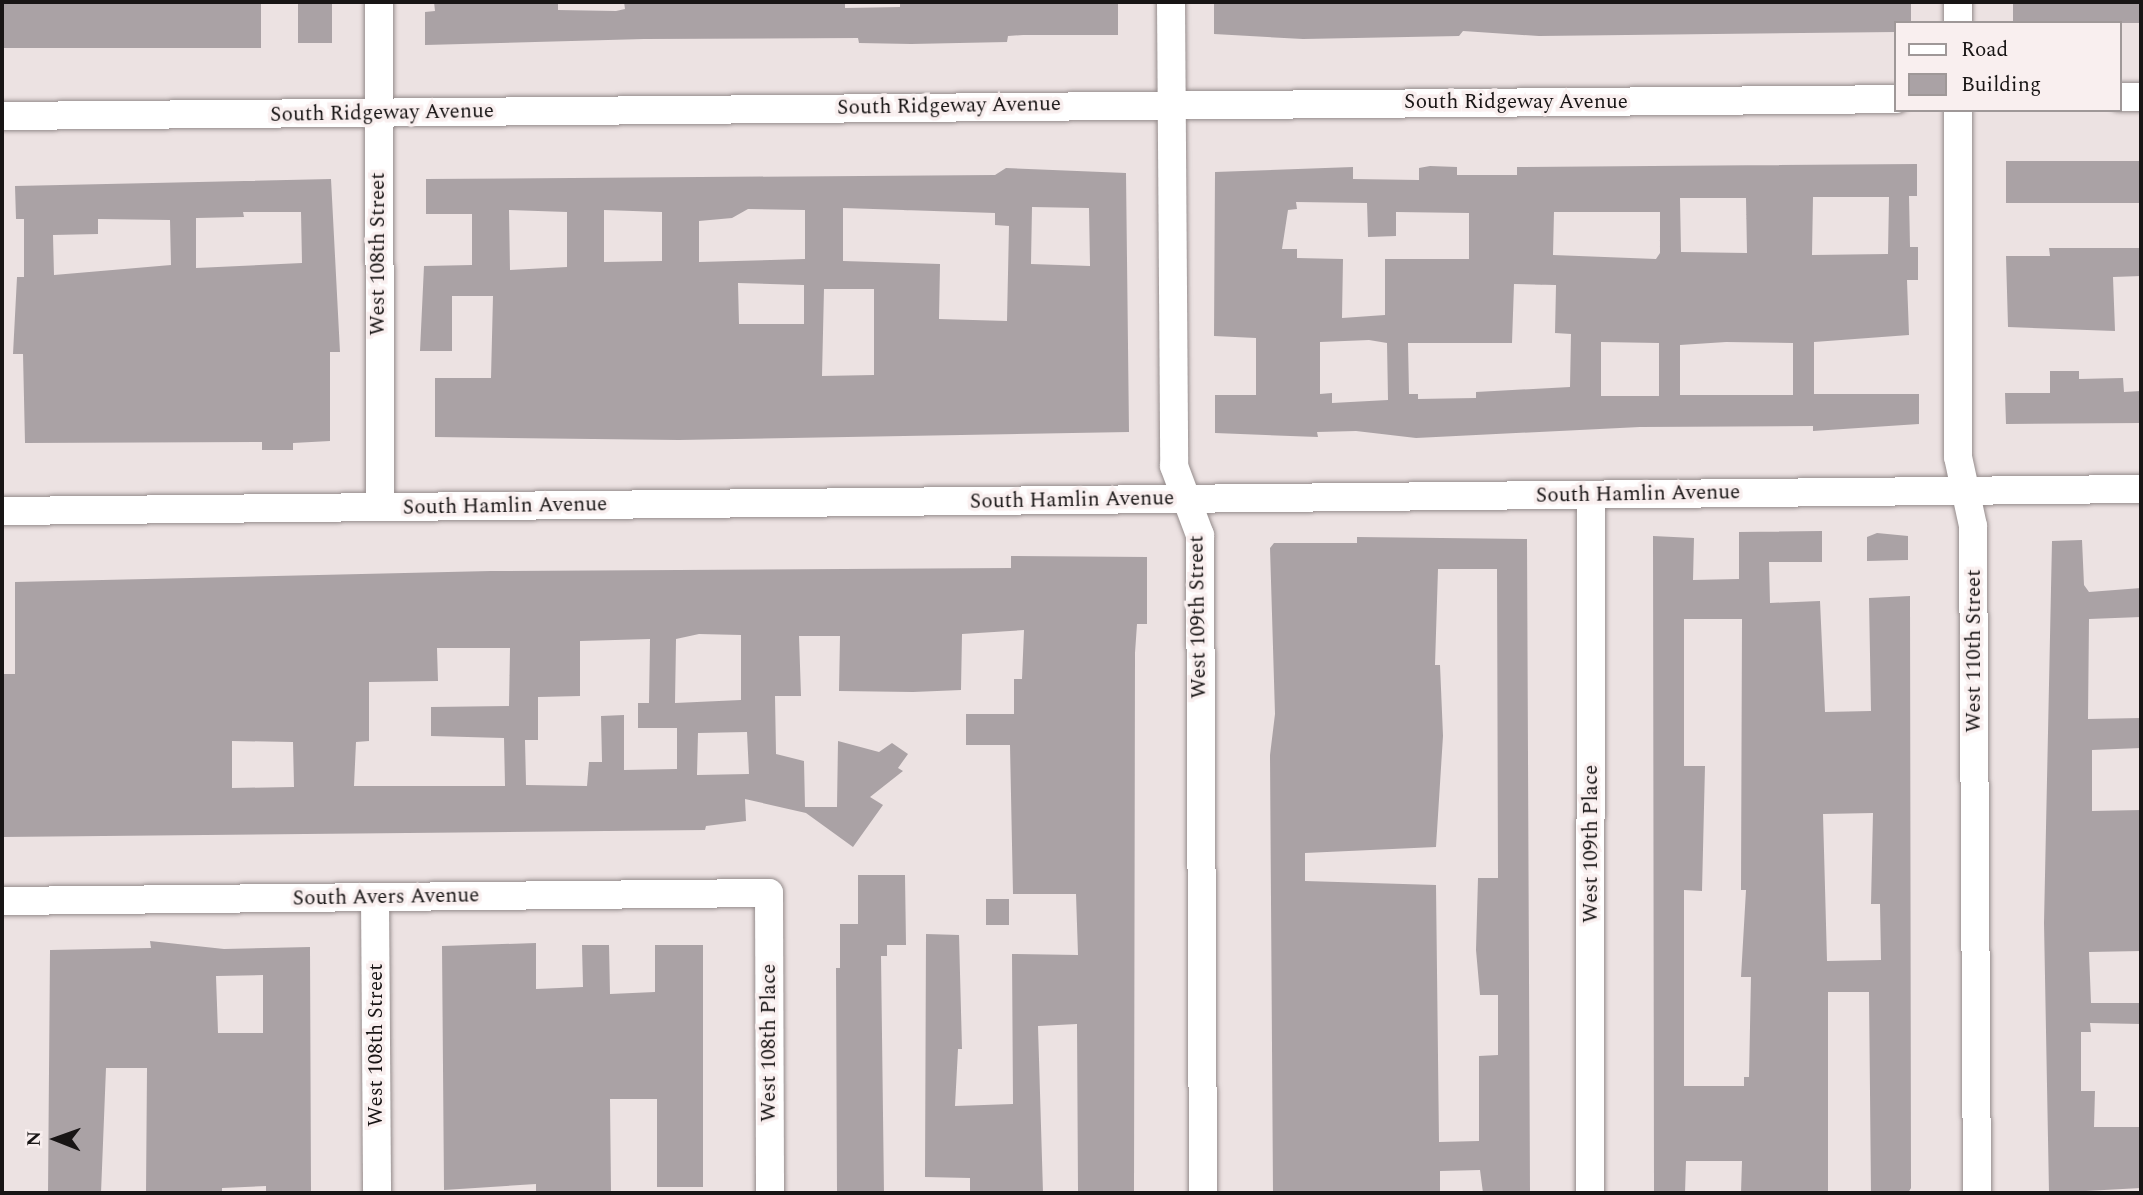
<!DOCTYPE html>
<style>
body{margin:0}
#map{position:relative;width:2143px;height:1195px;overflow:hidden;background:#ece2e2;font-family:Spectral,serif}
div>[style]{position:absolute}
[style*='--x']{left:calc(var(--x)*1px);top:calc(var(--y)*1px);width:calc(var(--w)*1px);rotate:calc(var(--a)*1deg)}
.building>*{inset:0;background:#aaa2a5;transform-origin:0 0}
.roads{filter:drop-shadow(0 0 2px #958c8c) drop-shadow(0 0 2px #958c8c)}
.minor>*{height:28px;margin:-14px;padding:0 14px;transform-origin:14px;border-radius:14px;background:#fff}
span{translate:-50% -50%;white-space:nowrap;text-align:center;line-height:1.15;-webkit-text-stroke:7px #f9efef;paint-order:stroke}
.street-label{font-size:21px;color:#181515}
.frame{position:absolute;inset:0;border:4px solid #181515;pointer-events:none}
.legend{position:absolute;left:1894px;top:21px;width:228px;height:91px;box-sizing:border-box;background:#f9efef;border:2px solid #9f9898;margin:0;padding:9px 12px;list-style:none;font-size:21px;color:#181515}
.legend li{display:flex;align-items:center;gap:14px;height:35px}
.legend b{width:35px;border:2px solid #9f9898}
.north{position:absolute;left:21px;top:1104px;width:70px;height:70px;-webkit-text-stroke:5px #f9efef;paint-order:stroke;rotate:271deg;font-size:19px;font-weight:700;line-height:28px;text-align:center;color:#181515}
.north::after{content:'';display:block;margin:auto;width:24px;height:32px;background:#181515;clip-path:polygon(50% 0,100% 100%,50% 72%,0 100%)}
</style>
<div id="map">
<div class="building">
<i style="left:2px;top:2px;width:259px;height:46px"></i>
<i style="left:298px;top:2px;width:34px;height:41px"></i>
<i style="clip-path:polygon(434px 2px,558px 2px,558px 10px,616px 11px,625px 9px,624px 2px,845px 2px,845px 8px,900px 7px,900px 2px,1118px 2px,1118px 35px,1023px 35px,1008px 36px,1007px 42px,911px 44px,859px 43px,858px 38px,644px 39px,425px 45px,425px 12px,435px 11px)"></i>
<i style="clip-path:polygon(1214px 2px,1911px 2px,1911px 23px,1896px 23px,1896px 32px,1539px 36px,1463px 31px,1459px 36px,1303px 39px,1214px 34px)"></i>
<i style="left:2013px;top:2px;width:127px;height:21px"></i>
<i style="left:2141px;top:161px;width:42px;height:135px;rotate:90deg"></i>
<i style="clip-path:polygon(evenodd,1917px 164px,1917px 196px,1909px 196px,1910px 247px,1918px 247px,1918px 280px,1907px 280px,1909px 335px,1814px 342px,1814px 394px,1919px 394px,1919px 424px,1813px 431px,1813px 426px,1640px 427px,1416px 438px,1356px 431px,1317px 432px,1318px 437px,1215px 433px,1215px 395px,1256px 395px,1256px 338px,1214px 336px,1215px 172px,1353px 167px,1353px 179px,1419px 180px,1419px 168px,1430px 166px,1457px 167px,1457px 175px,1517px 175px,1517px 167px,1917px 164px,1813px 197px,1889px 197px,1888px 254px,1812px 255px,1813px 197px,1917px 164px,1680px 198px,1746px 198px,1747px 253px,1681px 252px,1680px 198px,1917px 164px,1296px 202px,1367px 203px,1368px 237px,1396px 236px,1396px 212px,1469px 213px,1469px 259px,1385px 259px,1385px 315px,1342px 318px,1343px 259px,1297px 258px,1297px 249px,1282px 249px,1288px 210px,1297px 209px,1296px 202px,1917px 164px,1554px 212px,1660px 212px,1660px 253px,1656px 259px,1553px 255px,1554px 212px,1917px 164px,1514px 284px,1556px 285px,1555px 333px,1571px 334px,1570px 387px,1476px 392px,1476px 398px,1418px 399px,1418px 394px,1409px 394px,1408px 343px,1512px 343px,1514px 284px,1917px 164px,1369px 340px,1387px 343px,1388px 400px,1332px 403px,1332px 393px,1320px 394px,1320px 342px,1369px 340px,1917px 164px,1601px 342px,1659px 343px,1659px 396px,1601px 396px,1601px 342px,1917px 164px,1726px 342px,1793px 343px,1793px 395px,1680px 395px,1680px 345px,1726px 342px)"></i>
<i style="clip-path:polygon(evenodd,1006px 168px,1126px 173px,1129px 432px,679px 440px,435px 437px,435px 378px,491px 378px,493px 296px,452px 296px,452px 351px,420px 351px,424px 266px,472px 265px,472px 214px,426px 214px,426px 179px,995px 175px,1006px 168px,1032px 207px,1089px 208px,1090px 266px,1031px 264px,1032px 207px,1006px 168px,843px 208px,995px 213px,995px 225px,1009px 226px,1007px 321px,939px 319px,940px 264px,843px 261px,843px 208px,1006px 168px,748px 209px,805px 210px,805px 259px,699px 262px,699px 221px,732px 218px,748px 209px,1006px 168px,509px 210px,567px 212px,567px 267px,510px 270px,509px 210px,1006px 168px,604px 210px,662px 212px,662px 261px,604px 262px,604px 210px,1006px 168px,738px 283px,804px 285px,804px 324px,739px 324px,738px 283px,1006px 168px,824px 289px,874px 289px,874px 375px,822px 376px,824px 289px)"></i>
<i style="clip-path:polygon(evenodd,331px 179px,340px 352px,330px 352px,330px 441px,293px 443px,293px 450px,262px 450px,262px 442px,25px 443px,23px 354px,13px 354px,17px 277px,24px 277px,24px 219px,16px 219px,15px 186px,331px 179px,243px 212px,301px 212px,302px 263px,196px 268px,196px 218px,244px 217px,243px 212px,331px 179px,98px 219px,170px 220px,171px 265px,54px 275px,53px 235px,98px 234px,98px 219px)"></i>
<i style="clip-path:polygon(2049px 248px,2141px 248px,2141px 276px,2113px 277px,2115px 331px,2008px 327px,2006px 256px,2050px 256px)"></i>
<i style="clip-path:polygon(2050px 371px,2079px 371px,2079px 379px,2123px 378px,2124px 392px,2141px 391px,2141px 423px,2006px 424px,2005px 393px,2050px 393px)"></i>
<i style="clip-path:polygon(evenodd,1822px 531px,1822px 562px,1769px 562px,1770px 603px,1820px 601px,1825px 712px,1871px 711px,1869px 598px,1910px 596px,1911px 1188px,1908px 1193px,1871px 1193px,1869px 992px,1828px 992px,1828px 1193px,1741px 1193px,1742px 1161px,1686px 1161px,1685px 1193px,1654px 1193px,1653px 536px,1694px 538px,1693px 580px,1739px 579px,1739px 532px,1822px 531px,1684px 619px,1742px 619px,1741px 890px,1746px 890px,1741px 977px,1751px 977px,1749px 1077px,1744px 1077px,1744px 1086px,1684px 1086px,1684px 890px,1702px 891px,1705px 766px,1684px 766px,1684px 619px,1822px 531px,1873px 813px,1871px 904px,1880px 904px,1881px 960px,1827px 961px,1823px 814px,1873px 813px)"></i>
<i style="clip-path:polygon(1877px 533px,1908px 536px,1908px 560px,1867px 561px,1867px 537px)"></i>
<i style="clip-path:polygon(evenodd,1357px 537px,1527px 539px,1530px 1193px,1483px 1193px,1480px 1170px,1440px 1171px,1440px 1193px,1273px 1193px,1270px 755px,1275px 714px,1270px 548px,1274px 543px,1357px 543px,1357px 537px,1438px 569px,1497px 569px,1498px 878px,1478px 878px,1476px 950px,1480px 995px,1498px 995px,1498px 1055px,1479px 1056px,1479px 1141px,1439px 1142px,1436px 885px,1305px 881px,1305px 853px,1436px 847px,1443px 736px,1440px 665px,1435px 665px,1438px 569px)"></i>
<i style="clip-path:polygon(2082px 540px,2084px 585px,2089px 592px,2141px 588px,2141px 617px,2089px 619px,2088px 719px,2141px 718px,2141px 748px,2092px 750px,2092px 811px,2141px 810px,2141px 951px,2089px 952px,2091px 1003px,2141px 1003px,2141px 1024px,2090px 1023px,2091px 1032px,2081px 1032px,2081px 1091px,2095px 1091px,2094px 1127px,2141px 1127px,2141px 1188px,2049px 1193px,2044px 923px,2052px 541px)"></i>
<i style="clip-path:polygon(evenodd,1011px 556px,1147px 557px,1147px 624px,1137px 624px,1135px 653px,1134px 1193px,1078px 1193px,1077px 1024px,1038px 1026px,1043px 1193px,970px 1193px,970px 1178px,925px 1177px,926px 934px,959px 935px,962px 1049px,958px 1049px,955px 1106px,1013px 1104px,1012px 954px,1078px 955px,1076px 894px,1013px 894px,1010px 745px,966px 745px,966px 714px,1014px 714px,1014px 679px,1022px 679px,1024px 630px,962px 634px,961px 690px,913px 692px,839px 691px,840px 636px,799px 636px,801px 696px,775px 696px,776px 754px,804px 761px,805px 807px,837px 807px,838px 741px,879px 752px,892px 743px,908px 754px,898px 768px,903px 771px,870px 797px,883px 805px,853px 847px,806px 813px,745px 799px,746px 821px,706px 826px,705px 830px,2px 837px,2px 674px,15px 674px,15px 582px,491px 571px,1011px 568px,1011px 556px,699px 634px,741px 635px,741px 700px,675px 703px,676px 639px,699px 634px,1011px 556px,650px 639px,649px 703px,638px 703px,638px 728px,677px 728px,677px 769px,624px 770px,624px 715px,601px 716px,602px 762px,589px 762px,587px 786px,526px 785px,525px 740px,538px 740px,538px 697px,580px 696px,580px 641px,650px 639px,1011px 556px,437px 648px,510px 648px,509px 706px,431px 707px,431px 736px,504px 738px,505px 786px,354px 786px,356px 742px,369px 741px,369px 682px,438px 681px,437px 648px,1011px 556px,747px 732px,749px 774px,697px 775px,698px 733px,747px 732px,1011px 556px,232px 741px,293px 742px,294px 787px,232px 788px,232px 741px)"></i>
<i style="clip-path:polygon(858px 875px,905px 875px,906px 945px,887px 945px,887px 956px,881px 956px,884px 1193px,837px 1193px,836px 968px,840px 968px,840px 924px,858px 924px)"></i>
<i style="left:986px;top:899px;width:23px;height:26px"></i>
<i style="clip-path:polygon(evenodd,150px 941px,224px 949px,310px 947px,311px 1193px,266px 1192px,266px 1186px,222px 1188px,222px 1193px,146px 1193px,147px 1068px,106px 1068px,101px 1193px,48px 1193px,50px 950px,151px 948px,150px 941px,263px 975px,263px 1033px,218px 1033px,216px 976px,263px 975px)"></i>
<i style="clip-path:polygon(536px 943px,536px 989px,583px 987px,582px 945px,609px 945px,610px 994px,655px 992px,655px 945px,703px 945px,703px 1187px,657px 1187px,657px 1099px,610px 1099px,611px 1192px,536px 1193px,536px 1184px,444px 1190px,442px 946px)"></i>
</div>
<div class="roads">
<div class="minor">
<i style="--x:379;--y:2;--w:505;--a:89.89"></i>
<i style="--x:1171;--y:2;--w:464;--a:89.6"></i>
<i style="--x:1174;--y:466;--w:74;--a:69.4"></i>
<i style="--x:1200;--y:535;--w:658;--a:89.74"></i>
<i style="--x:1958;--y:2;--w:21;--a:90"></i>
<i style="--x:2120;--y:97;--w:21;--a:0"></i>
<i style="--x:1958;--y:110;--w:347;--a:90"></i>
<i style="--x:1958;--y:457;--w:71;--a:77.7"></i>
<i style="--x:1973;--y:526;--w:667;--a:89.66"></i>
<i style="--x:2;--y:116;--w:1894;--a:-0.51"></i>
<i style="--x:2;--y:511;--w:2139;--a:-0.59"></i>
<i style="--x:375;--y:898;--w:295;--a:89.6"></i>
<i style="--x:2;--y:901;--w:767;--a:-0.6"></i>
<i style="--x:769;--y:893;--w:300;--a:89.8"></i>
<i style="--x:1590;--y:1193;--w:698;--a:-89.92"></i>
</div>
</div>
<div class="street-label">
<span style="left:1516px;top:102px">South Ridgeway Avenue</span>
<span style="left:949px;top:106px;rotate:-1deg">South Ridgeway Avenue</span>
<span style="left:382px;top:113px;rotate:-1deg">South Ridgeway Avenue</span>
<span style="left:378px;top:254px;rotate:-90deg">West 108th Street</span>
<span style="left:1638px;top:494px;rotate:-1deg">South Hamlin Avenue</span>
<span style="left:1072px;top:500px;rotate:-1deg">South Hamlin Avenue</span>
<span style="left:505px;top:506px;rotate:-1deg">South Hamlin Avenue</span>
<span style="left:1198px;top:617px;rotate:-91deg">West 109th Street</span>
<span style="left:1974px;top:651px;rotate:-90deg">West 110th Street</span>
<span style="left:1591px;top:844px;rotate:-90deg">West 109th Place</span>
<span style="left:386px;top:897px;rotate:-1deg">South Avers Avenue</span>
<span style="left:769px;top:1043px;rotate:-90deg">West 108th Place</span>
<span style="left:376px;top:1045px;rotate:-90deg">West 108th Street</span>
</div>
<div class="frame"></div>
<ul class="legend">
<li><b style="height:9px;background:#fff"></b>Road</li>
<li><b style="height:19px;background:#aaa2a5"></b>Building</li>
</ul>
<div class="north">N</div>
</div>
